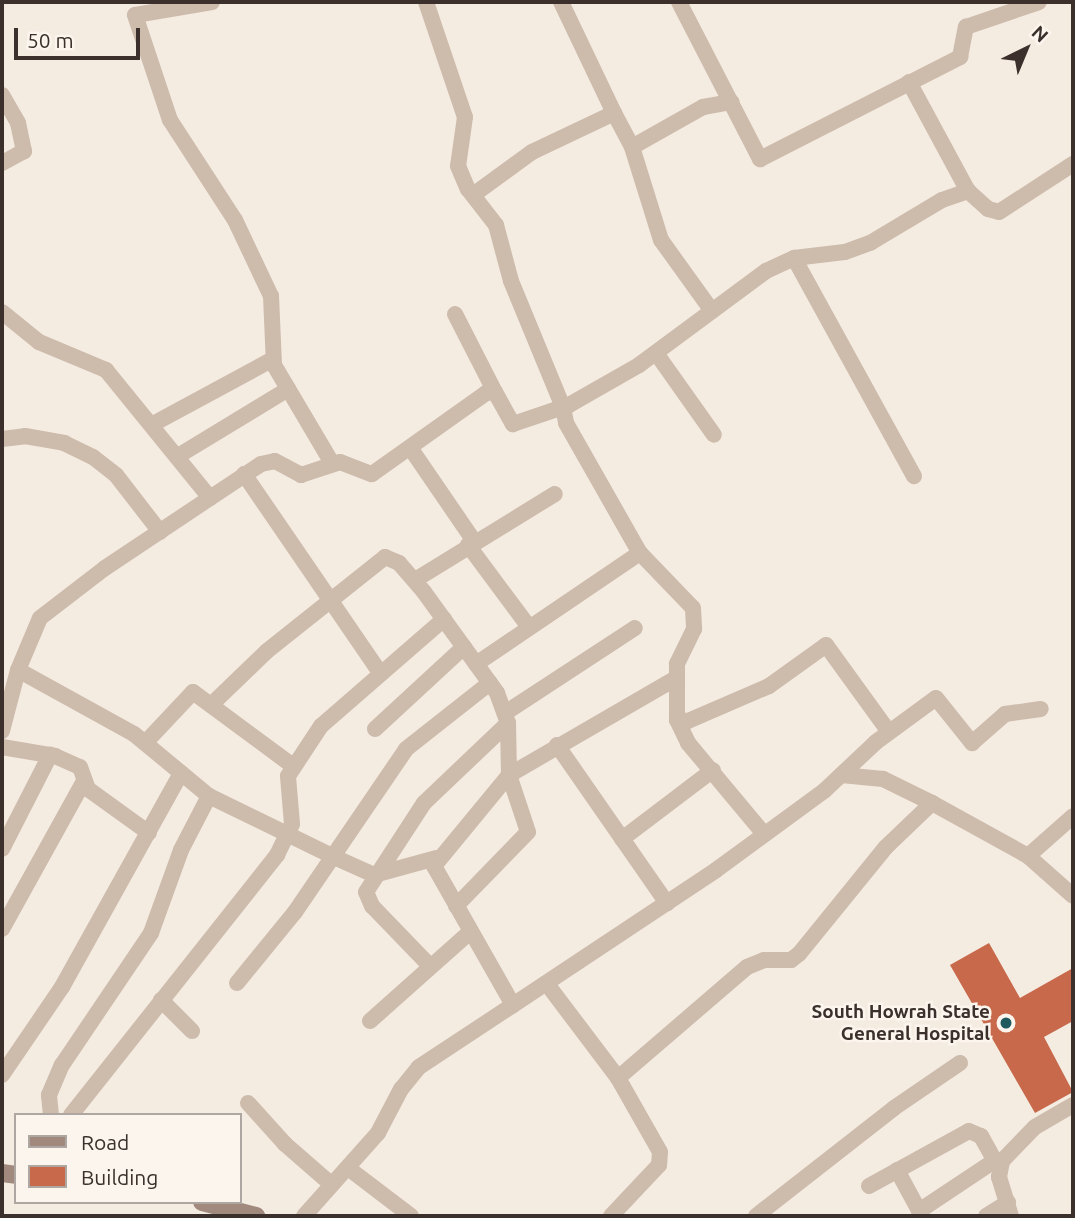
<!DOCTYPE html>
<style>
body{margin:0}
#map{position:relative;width:1075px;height:1218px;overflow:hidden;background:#f4ebe1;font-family:Ubuntu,sans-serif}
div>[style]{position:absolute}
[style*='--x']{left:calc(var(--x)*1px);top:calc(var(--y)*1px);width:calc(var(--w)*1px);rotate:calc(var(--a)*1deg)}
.building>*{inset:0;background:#c8694b}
.street>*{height:16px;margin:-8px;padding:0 8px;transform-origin:8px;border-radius:8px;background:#cdbbac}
.secondary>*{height:18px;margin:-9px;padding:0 9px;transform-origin:9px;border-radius:9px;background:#a18a7d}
.dots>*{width:19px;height:19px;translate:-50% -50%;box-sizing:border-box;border:4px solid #fbf5ee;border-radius:50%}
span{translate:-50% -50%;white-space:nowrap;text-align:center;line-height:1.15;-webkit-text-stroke:5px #fbf5ee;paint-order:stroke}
.poi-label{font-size:19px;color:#3b302b;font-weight:700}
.right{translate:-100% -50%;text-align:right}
.frame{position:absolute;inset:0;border:4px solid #3b302b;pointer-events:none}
.legend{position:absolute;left:14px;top:1113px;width:228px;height:91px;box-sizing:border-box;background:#fbf5ee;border:2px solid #aea6a0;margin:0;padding:9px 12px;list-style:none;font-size:21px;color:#3b302b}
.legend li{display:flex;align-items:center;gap:14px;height:35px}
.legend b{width:35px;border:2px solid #aea6a0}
.north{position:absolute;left:991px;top:14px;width:70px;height:70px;-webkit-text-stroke:5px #fbf5ee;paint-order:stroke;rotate:43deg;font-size:19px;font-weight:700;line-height:28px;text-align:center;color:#3b302b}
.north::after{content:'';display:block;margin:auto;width:24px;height:32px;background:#3b302b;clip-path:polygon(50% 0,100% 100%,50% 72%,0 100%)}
.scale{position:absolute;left:14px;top:28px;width:126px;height:32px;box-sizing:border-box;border:4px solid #3b302b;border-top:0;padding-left:9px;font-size:21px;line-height:24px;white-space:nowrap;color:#3b302b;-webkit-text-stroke:5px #fbf5ee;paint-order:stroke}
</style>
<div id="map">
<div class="building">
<i style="clip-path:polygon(989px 943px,1020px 998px,1073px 968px,1073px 1021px,1044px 1037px,1073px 1092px,1035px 1113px,950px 965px)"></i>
</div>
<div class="street">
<i style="--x:212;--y:2;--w:78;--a:170.4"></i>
<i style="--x:135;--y:15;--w:111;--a:71.6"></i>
<i style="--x:170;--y:120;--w:119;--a:57"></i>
<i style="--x:235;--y:220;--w:84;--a:64.7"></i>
<i style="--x:271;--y:296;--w:69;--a:87.5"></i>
<i style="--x:274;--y:365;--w:114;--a:59.4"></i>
<i style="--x:426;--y:2;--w:121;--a:71.3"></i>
<i style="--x:465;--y:117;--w:49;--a:98.1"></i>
<i style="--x:458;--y:166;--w:25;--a:67"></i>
<i style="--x:468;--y:189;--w:46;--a:52.1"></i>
<i style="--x:496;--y:225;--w:58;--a:75"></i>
<i style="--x:511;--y:281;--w:136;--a:67.6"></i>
<i style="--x:563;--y:407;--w:16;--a:79"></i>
<i style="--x:566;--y:423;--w:150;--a:60.4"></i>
<i style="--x:640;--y:553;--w:76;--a:46.1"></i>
<i style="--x:693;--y:608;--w:21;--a:87"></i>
<i style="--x:694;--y:629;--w:39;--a:116"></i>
<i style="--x:677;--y:664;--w:56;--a:90"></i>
<i style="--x:677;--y:720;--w:25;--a:64"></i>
<i style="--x:688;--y:743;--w:119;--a:50.1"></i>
<i style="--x:679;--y:2;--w:177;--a:62.7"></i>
<i style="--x:760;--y:159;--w:225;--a:-27"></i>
<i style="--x:960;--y:57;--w:31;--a:-79"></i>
<i style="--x:966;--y:27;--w:77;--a:-18.9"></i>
<i style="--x:909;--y:82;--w:124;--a:61.6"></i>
<i style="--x:2;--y:95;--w:32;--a:60"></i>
<i style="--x:18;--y:123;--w:29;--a:78"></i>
<i style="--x:24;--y:151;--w:25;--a:151"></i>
<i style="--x:614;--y:113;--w:38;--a:62"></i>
<i style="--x:632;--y:147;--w:81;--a:-29.4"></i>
<i style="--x:703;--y:107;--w:29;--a:-10"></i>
<i style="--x:632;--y:147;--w:97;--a:72.7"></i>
<i style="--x:661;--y:240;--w:87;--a:54.3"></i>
<i style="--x:473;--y:195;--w:73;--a:-36.1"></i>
<i style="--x:532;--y:152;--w:91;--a:-25.4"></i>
<i style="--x:614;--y:113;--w:123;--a:-115.5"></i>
<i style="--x:794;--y:258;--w:249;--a:61.2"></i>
<i style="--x:2;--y:312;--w:48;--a:39"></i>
<i style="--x:39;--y:342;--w:73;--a:22.7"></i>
<i style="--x:106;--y:370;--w:165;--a:50.9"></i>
<i style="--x:455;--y:314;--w:88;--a:62.9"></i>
<i style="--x:656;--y:353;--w:100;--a:54.7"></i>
<i style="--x:153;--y:424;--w:136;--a:-28.4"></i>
<i style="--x:2;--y:439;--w:23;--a:-7"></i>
<i style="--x:25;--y:436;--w:40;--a:10"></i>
<i style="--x:64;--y:443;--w:32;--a:26"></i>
<i style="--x:93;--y:457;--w:29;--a:38"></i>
<i style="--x:116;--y:475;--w:72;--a:52.3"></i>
<i style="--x:411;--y:449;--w:112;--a:55.6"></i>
<i style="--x:178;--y:456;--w:129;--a:-31.3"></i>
<i style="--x:244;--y:474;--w:242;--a:55.6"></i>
<i style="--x:468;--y:545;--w:102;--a:53.4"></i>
<i style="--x:415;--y:580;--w:164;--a:-31.6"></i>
<i style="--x:476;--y:664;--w:198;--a:-34.1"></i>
<i style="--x:18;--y:670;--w:132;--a:28.9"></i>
<i style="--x:134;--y:734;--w:97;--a:39.6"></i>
<i style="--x:209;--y:796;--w:139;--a:26"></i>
<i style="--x:334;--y:857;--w:44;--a:24.2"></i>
<i style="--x:374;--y:875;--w:64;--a:-15.3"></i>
<i style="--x:212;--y:704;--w:76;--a:-43.9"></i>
<i style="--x:267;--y:651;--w:151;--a:-38.5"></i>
<i style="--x:385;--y:557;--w:15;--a:23"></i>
<i style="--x:399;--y:563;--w:38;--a:49"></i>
<i style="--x:424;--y:592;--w:125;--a:54.1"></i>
<i style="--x:497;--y:693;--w:32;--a:70"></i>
<i style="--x:508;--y:723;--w:52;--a:88.9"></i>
<i style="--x:509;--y:775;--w:118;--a:129.5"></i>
<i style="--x:434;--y:866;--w:160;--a:60.4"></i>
<i style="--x:513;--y:1005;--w:113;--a:146.6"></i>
<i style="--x:419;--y:1067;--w:28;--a:129"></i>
<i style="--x:401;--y:1089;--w:50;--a:117.6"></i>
<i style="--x:378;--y:1133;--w:111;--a:131.7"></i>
<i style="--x:505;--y:713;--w:155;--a:-33.2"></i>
<i style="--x:677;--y:720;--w:11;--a:5"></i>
<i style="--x:688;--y:721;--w:88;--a:-23.4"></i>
<i style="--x:769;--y:686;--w:70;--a:-35.7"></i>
<i style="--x:826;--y:645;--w:107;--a:54.1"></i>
<i style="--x:375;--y:729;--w:121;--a:-42.7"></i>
<i style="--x:2;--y:731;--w:63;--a:-75.3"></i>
<i style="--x:18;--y:670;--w:56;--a:-67.1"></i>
<i style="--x:40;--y:618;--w:82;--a:-37.6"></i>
<i style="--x:105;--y:568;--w:187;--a:-33.7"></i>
<i style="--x:261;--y:464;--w:14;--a:-12"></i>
<i style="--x:275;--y:461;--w:30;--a:28"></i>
<i style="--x:301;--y:475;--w:41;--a:-18.4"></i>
<i style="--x:340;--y:462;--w:34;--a:21"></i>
<i style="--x:372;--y:474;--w:140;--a:-35.4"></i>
<i style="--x:486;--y:393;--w:9;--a:-6"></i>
<i style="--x:495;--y:392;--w:37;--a:61"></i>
<i style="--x:513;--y:424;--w:59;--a:-18.7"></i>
<i style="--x:569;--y:405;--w:81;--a:-29.7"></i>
<i style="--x:639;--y:365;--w:158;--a:-36.5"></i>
<i style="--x:766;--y:271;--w:31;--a:-25"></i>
<i style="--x:794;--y:258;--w:51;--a:-6.7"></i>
<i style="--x:845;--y:252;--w:27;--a:-20"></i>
<i style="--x:870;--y:243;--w:84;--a:-30.8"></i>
<i style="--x:942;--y:200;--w:28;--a:-19"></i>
<i style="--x:968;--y:191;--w:27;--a:42"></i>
<i style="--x:988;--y:209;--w:11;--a:15"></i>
<i style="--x:999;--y:212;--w:88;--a:-33"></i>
<i style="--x:145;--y:743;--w:70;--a:-46.7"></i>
<i style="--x:193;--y:692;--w:124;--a:36.5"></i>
<i style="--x:557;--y:745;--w:193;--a:55.2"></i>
<i style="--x:2;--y:747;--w:54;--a:9.6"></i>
<i style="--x:55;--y:756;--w:27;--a:24"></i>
<i style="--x:80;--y:767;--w:23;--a:70"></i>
<i style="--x:88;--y:789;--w:75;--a:35.8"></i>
<i style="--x:932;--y:803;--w:110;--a:28.9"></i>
<i style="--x:1028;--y:856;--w:60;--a:41.6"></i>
<i style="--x:622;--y:839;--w:114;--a:-37.2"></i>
<i style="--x:2;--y:849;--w:106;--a:-62.9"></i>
<i style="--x:1028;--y:856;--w:60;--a:-41.6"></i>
<i style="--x:456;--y:906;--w:103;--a:-45.8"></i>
<i style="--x:528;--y:832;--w:60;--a:-108.4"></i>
<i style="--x:509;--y:775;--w:193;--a:-30.1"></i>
<i style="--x:2;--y:929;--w:167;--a:-61"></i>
<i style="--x:430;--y:966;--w:83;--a:-134"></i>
<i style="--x:372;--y:906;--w:15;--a:-113"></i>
<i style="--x:366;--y:892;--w:106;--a:-56.9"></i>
<i style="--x:424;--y:803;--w:116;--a:-43.6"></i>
<i style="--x:237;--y:983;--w:92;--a:-50.8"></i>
<i style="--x:295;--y:912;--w:197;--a:-55.7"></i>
<i style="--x:406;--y:749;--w:107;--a:-38.2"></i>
<i style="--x:547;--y:984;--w:118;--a:52.9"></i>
<i style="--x:618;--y:1078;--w:85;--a:60.4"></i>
<i style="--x:660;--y:1152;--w:13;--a:94"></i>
<i style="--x:659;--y:1165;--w:70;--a:133.3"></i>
<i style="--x:161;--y:1000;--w:44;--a:45"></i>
<i style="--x:513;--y:1005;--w:244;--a:-33.6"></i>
<i style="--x:716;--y:870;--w:134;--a:-36.2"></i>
<i style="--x:824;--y:791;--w:71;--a:-43.3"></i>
<i style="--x:876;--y:742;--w:74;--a:-36.3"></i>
<i style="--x:936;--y:698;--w:58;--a:51.3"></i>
<i style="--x:972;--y:743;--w:44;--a:-41.3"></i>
<i style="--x:1005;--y:714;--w:36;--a:-8"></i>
<i style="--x:370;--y:1021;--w:135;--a:-41.7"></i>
<i style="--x:2;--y:1075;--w:107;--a:-55.7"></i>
<i style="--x:62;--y:987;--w:245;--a:-60.9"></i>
<i style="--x:618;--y:1078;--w:170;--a:-40.7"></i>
<i style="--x:747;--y:967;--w:18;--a:-22"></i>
<i style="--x:764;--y:960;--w:27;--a:0"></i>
<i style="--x:791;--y:960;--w:10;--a:-37"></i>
<i style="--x:799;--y:954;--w:138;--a:-50.9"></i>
<i style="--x:886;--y:847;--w:64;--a:-43.7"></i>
<i style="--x:932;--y:803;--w:55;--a:-153.9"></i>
<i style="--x:883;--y:779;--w:42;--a:-174.6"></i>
<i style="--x:248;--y:1103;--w:55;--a:47.9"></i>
<i style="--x:285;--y:1144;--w:62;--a:41.1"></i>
<i style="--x:51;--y:1115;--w:20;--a:-96"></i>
<i style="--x:49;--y:1095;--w:33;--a:-67"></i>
<i style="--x:62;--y:1065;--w:159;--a:-56"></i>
<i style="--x:151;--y:933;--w:88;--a:-70.1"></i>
<i style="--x:181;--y:850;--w:61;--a:-62.6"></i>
<i style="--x:71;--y:1115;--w:332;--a:-51.6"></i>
<i style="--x:277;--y:855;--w:34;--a:-64"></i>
<i style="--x:292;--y:824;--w:48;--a:-94.8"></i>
<i style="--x:288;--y:776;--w:60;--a:-56.6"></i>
<i style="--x:321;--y:726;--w:163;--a:-41"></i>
<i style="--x:348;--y:1168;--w:79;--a:37.3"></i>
<i style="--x:897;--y:1170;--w:52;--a:61.5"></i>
<i style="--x:869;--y:1186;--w:114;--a:-28.8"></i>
<i style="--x:969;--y:1131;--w:13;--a:23"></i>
<i style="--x:981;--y:1136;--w:38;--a:61"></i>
<i style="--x:919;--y:1211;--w:90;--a:-33.7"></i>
<i style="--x:756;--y:1216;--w:175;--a:-38"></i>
<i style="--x:894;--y:1108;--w:80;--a:-34.3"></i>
<i style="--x:986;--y:1216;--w:26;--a:-32"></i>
<i style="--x:1011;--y:1216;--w:41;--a:-107.1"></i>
<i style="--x:999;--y:1177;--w:16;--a:-79"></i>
<i style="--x:1002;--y:1161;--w:47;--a:-45.9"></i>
<i style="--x:1035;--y:1127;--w:44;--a:-30.1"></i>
</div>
<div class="secondary">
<i style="--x:2;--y:1173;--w:14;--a:8"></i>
<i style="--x:202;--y:1202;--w:56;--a:14.5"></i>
</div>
<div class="dots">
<i style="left:1006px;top:1023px;background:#1f5a5e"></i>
</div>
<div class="poi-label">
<span class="right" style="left:990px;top:1023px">South Howrah State<br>General Hospital</span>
</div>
<div class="frame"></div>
<ul class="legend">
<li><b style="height:9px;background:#a18a7d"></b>Road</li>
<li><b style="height:19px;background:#c8694b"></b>Building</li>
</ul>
<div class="north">N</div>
<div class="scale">50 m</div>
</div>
